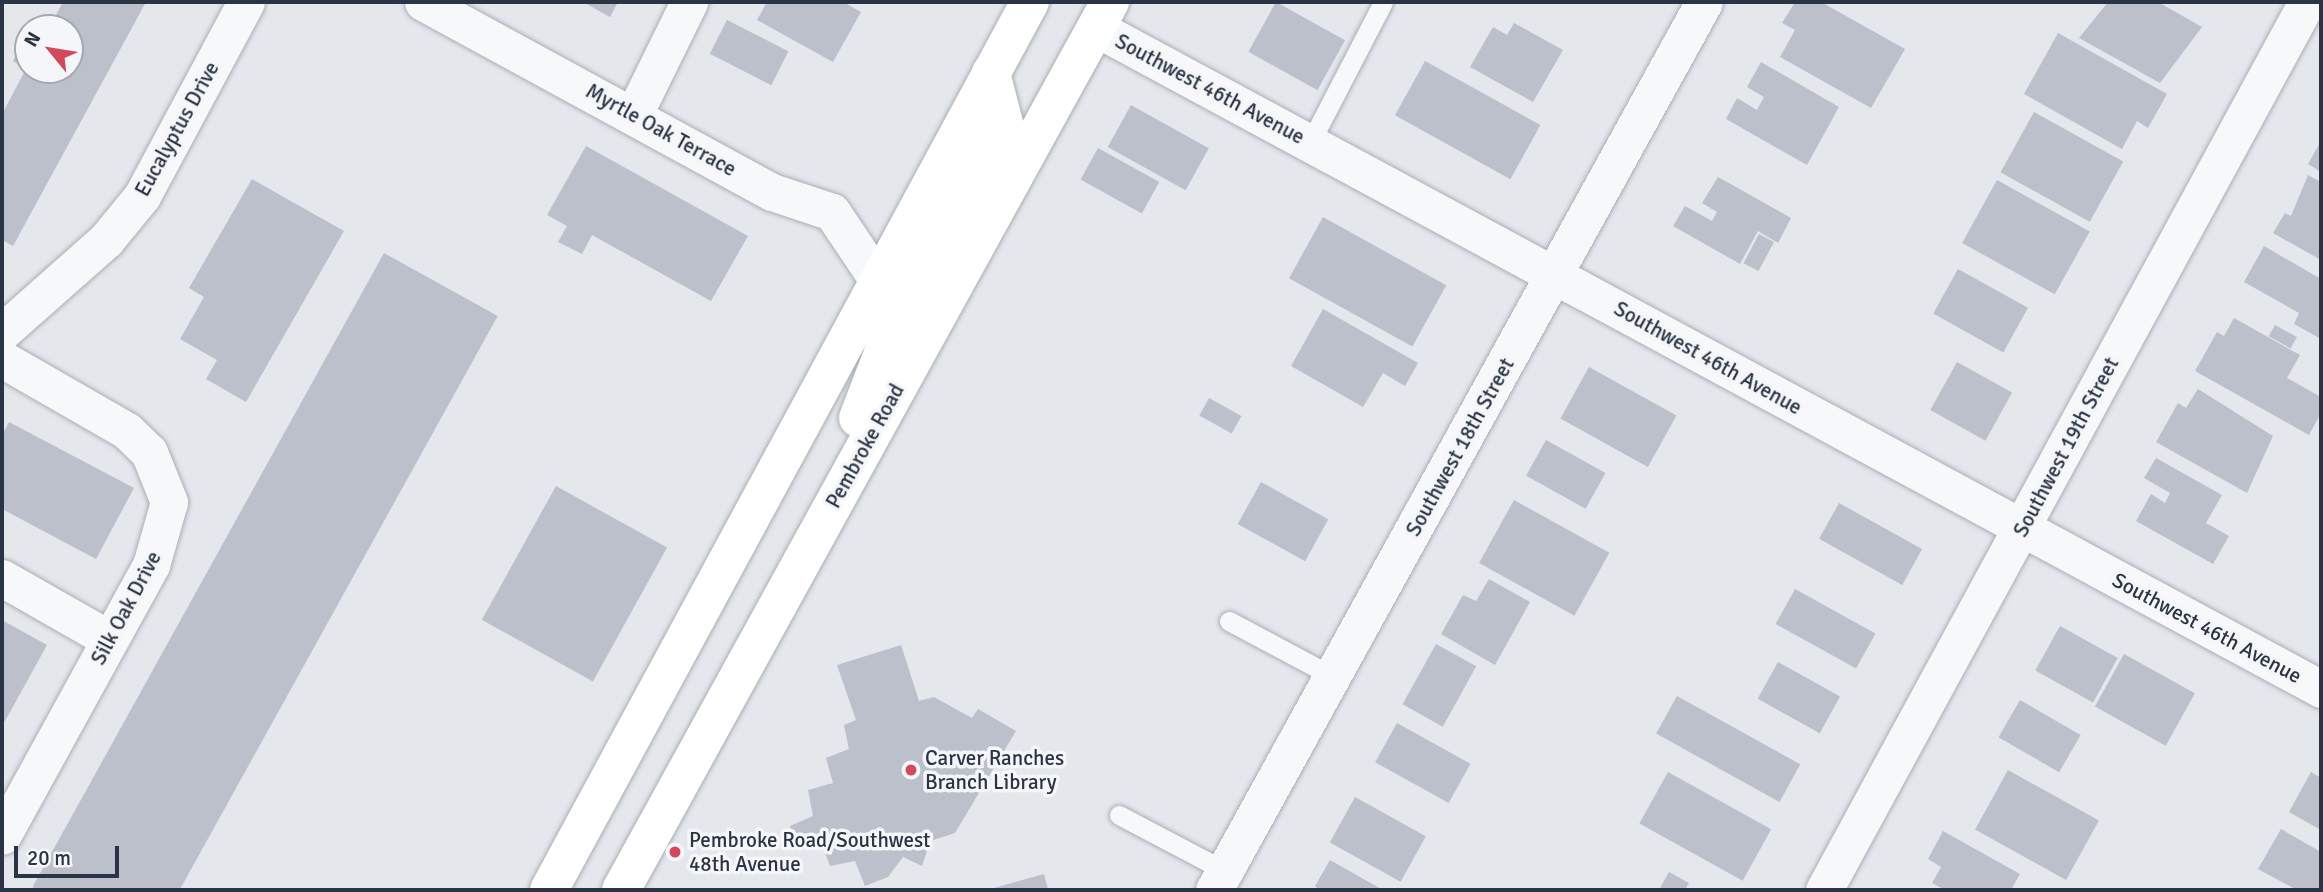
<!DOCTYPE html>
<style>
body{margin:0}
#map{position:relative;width:2323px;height:892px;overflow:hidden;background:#e4e7ec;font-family:Signika,sans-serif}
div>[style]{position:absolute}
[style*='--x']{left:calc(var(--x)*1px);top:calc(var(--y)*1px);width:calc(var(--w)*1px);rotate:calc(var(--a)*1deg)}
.building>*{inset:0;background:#bbc0ca;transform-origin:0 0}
.roads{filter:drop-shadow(0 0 2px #a9aeb7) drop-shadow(0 0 2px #a9aeb7)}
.lane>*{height:19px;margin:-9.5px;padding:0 9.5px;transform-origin:9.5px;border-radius:9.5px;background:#f7f8fa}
.street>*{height:37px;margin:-18.5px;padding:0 18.5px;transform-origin:18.5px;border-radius:18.5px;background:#f7f8fa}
.secondary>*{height:38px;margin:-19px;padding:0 19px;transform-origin:19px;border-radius:19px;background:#fff}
.dots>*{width:19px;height:19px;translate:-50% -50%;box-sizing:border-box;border:4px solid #f4f6f9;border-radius:50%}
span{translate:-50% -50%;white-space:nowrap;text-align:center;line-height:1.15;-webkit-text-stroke:7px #f4f6f9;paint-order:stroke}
.street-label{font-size:21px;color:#2b3445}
.poi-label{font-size:21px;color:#2b3445}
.left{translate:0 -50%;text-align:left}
.frame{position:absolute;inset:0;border:4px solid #2b3445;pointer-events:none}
.north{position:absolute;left:14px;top:14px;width:70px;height:70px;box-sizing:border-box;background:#f4f6f9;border:2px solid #a4a8b1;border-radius:50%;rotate:300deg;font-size:19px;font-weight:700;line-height:28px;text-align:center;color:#2b3445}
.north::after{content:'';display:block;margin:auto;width:24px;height:32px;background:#d1495b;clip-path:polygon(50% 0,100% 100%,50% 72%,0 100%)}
.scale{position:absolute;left:14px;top:846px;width:105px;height:32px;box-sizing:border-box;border:4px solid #2b3445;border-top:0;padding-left:9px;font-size:21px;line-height:24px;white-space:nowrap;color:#2b3445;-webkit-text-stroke:5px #f4f6f9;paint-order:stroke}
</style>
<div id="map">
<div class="building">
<i style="clip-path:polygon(63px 2px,146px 2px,13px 246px,2px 240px,2px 114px,26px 69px,13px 61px,28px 34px,28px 70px,70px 70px,70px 28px,49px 28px)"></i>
<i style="clip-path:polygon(583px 2px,618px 2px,610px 17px)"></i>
<i style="clip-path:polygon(767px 2px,843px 2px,861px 12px,833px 62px,757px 20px)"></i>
<i style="left:1276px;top:2px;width:79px;height:57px;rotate:29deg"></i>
<i style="clip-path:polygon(1795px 2px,1821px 2px,1905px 49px,1871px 108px,1780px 57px,1795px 30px,1782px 23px)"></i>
<i style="clip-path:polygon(2108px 2px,2158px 2px,2202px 27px,2160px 83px,2079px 38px)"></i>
<i style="left:727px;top:20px;width:69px;height:38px;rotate:27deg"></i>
<i style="clip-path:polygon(1514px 23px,1563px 50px,1533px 102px,1470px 67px,1493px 27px,1507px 35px)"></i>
<i style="clip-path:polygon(2058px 33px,2167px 94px,2148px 128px,2137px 121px,2122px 149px,2024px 94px)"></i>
<i style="left:1425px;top:61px;width:132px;height:62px;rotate:29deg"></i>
<i style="clip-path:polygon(1761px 62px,1839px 107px,1807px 165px,1726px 119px,1737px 98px,1757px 110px,1764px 97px,1747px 87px)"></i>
<i style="left:1131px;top:105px;width:89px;height:48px;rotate:29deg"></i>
<i style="left:2034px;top:112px;width:102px;height:69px;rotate:29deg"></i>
<i style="clip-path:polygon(2321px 141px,2321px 172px,2308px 164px)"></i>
<i style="clip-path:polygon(586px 146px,748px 236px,711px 301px,592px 235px,582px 254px,558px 242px,567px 226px,547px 215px)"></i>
<i style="left:1098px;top:148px;width:70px;height:36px;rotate:29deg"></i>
<i style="clip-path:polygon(2308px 175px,2321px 182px,2321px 260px,2273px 233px,2285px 213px,2291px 216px)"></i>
<i style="clip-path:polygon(1718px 177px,1791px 218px,1778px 243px,1758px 231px,1740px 264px,1673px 226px,1685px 206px,1712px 221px,1717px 212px,1702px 203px)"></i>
<i style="clip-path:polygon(252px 179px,344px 231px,246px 402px,206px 379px,217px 360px,180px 339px,204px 297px,189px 288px)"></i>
<i style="left:1997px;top:180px;width:106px;height:72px;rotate:29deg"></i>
<i style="left:1323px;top:217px;width:141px;height:70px;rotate:29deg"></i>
<i style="left:1759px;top:234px;width:17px;height:33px;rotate:28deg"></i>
<i style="clip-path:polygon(2264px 246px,2321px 279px,2321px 339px,2294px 324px,2299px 313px,2244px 282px)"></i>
<i style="left:384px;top:253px;width:130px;height:725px;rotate:29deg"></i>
<i style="left:1958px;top:269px;width:80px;height:51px;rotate:29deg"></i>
<i style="clip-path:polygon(1323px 309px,1418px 363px,1405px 386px,1383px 373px,1363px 407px,1291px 366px)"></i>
<i style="clip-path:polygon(2234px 318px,2300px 355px,2287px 378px,2321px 397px,2321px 413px,2309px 435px,2195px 371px,2217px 332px,2224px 336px)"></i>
<i style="left:2275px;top:325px;width:25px;height:13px;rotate:29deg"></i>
<i style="left:1957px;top:362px;width:63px;height:55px;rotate:29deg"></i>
<i style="left:1589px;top:367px;width:100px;height:59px;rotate:29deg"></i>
<i style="clip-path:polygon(2198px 389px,2273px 436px,2247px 493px,2156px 442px,2178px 403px,2186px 408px)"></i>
<i style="left:1209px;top:398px;width:37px;height:20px;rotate:29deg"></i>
<i style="clip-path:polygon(9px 422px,134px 488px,96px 559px,2px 509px,2px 435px)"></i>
<i style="left:1546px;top:440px;width:68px;height:41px;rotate:29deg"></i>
<i style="clip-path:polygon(2156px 458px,2222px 495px,2206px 523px,2229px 536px,2213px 564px,2136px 521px,2151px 494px,2165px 503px,2170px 493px,2144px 478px)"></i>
<i style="left:1261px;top:482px;width:77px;height:48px;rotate:29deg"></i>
<i style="left:556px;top:486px;width:127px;height:153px;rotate:29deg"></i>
<i style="left:1514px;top:500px;width:109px;height:72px;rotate:29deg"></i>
<i style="left:1839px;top:503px;width:95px;height:41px;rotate:29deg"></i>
<i style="clip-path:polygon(1489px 579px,1530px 602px,1495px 665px,1441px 634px,1463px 595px,1476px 601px)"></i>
<i style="left:1795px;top:589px;width:92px;height:40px;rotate:29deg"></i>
<i style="clip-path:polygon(2px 620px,47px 645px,5px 721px,2px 720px)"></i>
<i style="left:2060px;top:626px;width:66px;height:51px;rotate:29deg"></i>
<i style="left:1436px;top:644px;width:46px;height:69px;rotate:29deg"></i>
<i style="clip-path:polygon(901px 645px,919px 701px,934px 697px,972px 718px,978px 709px,1016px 731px,955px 833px,930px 841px,922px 866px,903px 857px,888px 877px,865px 886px,855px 861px,830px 866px,822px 844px,798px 848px,790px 826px,813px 816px,808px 790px,833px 783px,826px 758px,849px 749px,844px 725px,856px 720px,837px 665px)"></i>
<i style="left:2124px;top:654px;width:81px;height:60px;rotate:29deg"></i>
<i style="left:1778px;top:662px;width:71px;height:42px;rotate:29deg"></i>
<i style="left:1677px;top:696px;width:141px;height:43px;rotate:29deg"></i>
<i style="left:2020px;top:700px;width:70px;height:43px;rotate:30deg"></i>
<i style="left:1397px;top:723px;width:84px;height:45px;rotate:29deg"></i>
<i style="left:2008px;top:770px;width:104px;height:68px;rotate:29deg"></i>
<i style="left:1668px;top:772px;width:118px;height:59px;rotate:29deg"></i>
<i style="clip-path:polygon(2311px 772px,2321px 778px,2321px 830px,2289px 812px)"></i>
<i style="left:1355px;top:797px;width:81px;height:52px;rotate:29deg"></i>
<i style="clip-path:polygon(2281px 829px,2321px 852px,2321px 890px,2297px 890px,2258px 869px)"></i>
<i style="clip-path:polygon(1943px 831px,2020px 874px,2011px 890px,1945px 890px,1932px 883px,1941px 867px,1928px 859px)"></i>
<i style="clip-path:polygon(1330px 860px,1383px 890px,1319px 890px,1315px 886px)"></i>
<i style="clip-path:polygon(1669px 872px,1689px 883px,1685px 890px,1659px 890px)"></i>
<i style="clip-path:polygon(1044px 874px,1048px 889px,1059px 890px,987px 890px)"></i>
</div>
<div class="roads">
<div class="lane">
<i style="--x:1310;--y:143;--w:159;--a:-62.6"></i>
<i style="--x:1229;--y:621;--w:117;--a:28.1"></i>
<i style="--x:1119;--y:815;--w:120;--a:27.8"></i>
</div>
<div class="street">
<i style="--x:423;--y:2;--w:397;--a:28.6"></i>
<i style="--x:772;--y:192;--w:63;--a:18.4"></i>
<i style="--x:832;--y:212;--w:81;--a:56.1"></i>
<i style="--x:1096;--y:28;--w:1392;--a:28.35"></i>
<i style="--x:634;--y:114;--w:125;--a:-63.8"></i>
<i style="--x:2;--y:332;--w:139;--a:-41.5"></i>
<i style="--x:106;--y:240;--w:57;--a:-50.7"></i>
<i style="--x:142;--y:196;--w:220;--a:-61.8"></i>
<i style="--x:2;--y:359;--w:144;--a:29.9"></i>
<i style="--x:127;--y:431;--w:30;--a:44"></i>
<i style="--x:149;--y:452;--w:54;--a:68.2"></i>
<i style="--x:169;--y:502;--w:66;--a:105.9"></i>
<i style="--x:151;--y:565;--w:309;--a:118.8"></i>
<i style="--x:2;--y:578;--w:123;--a:29.7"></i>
<i style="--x:1214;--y:890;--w:1014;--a:-61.11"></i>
<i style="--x:1824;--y:890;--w:1011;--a:-61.46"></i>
</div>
<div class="secondary">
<i style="--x:858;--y:418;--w:84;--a:-69"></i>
<i style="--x:888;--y:340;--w:246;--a:-61.9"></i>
<i style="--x:1004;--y:123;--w:52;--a:-104.6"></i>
<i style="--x:549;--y:890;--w:1010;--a:-61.56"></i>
<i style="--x:621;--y:890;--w:1014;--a:-61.16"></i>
</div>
</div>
<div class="dots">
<i style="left:911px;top:770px;background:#d1495b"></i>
<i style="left:675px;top:852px;background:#d1495b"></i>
</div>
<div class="street-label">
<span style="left:1210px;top:89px;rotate:28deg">Southwest 46th Avenue</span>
<span style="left:177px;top:129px;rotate:-61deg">Eucalyptus Drive</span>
<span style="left:661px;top:130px;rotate:29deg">Myrtle Oak Terrace</span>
<span style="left:1708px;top:358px;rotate:29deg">Southwest 46th Avenue</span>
<span style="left:865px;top:446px;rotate:-61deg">Pembroke Road</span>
<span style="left:1460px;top:447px;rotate:-61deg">Southwest 18th Street</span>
<span style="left:2066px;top:447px;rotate:-62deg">Southwest 19th Street</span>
<span style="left:126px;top:608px;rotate:-62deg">Silk Oak Drive</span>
<span style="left:2207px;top:628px;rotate:28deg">Southwest 46th Avenue</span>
</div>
<div class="poi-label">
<span class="left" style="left:925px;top:770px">Carver Ranches<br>Branch Library</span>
<span class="left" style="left:689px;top:852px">Pembroke Road/Southwest<br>48th Avenue</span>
</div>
<div class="frame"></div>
<div class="north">N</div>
<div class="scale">20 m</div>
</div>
